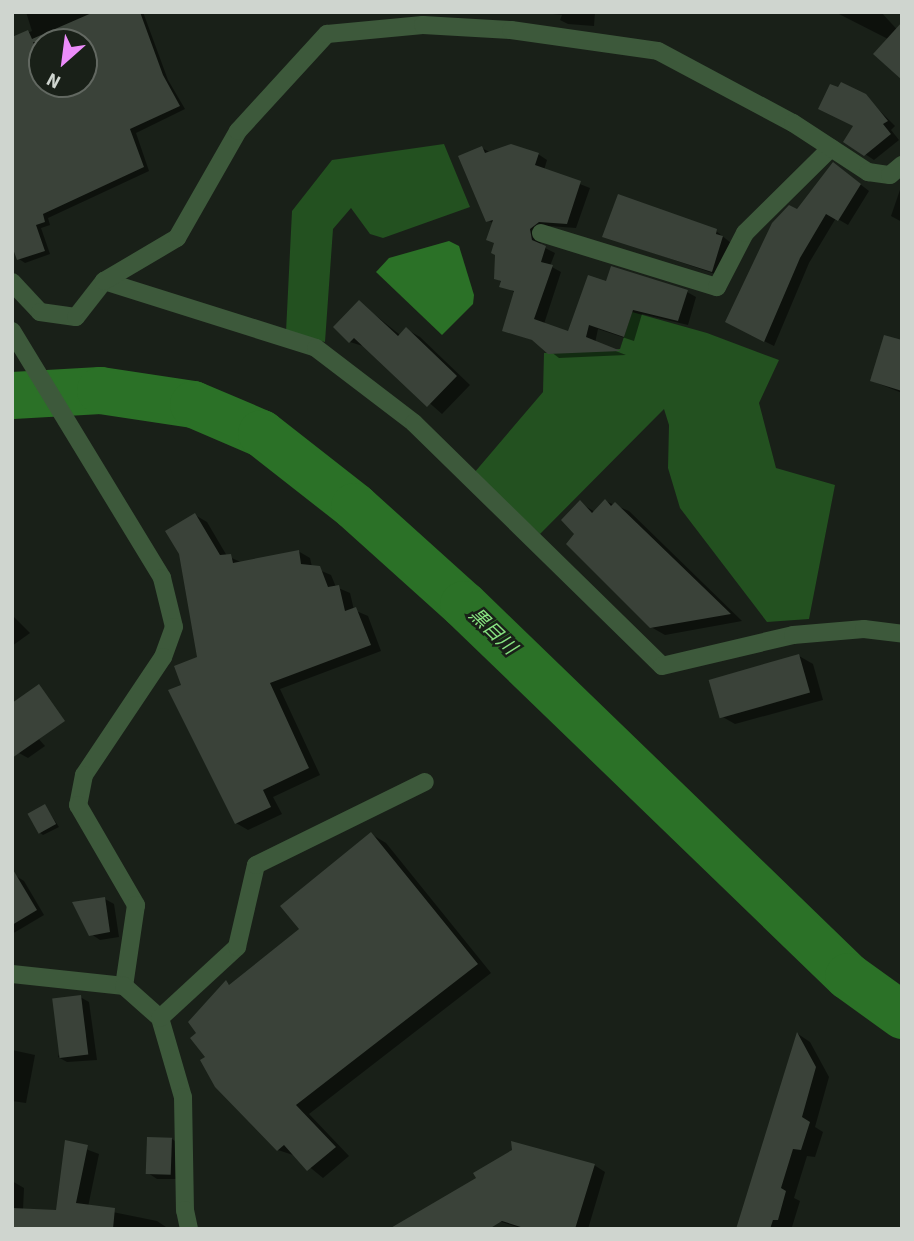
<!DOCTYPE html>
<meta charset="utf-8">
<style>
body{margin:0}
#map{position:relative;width:914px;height:1241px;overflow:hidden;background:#192018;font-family:"Source Sans 3","Noto Sans JP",sans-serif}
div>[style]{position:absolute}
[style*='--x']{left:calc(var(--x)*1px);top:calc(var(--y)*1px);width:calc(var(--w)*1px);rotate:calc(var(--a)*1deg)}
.green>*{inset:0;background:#235120}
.water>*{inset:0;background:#2b7127}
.shadow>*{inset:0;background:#0007}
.river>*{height:47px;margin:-23.5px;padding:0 23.5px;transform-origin:23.5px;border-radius:23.5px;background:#2b7127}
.building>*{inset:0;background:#3a4239;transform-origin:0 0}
.minor>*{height:18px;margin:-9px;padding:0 9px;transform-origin:9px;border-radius:9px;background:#3d593b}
span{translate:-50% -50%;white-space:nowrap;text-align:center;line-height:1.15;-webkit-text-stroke:5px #192018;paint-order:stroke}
.water-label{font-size:19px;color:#87e280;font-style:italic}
.frame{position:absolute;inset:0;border:14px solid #cfd5cf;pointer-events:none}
.north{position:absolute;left:28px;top:28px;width:70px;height:70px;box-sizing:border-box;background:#192018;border:2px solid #626861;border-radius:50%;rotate:208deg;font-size:19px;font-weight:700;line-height:28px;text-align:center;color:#cfd5cf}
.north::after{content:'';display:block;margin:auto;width:24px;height:32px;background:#ec8cfa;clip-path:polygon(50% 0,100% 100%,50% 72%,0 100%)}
</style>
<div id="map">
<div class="green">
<i style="clip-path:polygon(444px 144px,470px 207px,383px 238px,370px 234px,351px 208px,333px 229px,325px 342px,286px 332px,292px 211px,332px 160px)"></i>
<i style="clip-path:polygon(632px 312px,707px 333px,779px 360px,759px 403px,776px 468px,835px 485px,809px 619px,767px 622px,680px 508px,668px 468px,669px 425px,664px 409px,540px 534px,474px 473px,543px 392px,544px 353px,620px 349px)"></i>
</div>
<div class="water">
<i style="clip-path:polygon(449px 241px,459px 246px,474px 295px,473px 304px,442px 335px,376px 272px,389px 258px)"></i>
</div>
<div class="shadow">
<i style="clip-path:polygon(evenodd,26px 12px,143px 12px,168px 80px,185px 109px,136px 133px,149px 171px,48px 218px,50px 225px,41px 228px,50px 254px,25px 263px,19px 259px,12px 39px,32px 31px,26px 12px,42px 42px,84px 42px,84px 84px,42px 84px,42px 42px)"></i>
<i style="clip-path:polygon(534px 12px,595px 12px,594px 26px,568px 24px,560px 20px,562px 15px)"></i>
<i style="clip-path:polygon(835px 12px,881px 12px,902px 35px,888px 39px)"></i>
<i style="clip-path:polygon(865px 96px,895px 126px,891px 130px,899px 140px,874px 160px,865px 154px)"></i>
<i style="clip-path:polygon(482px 148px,491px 153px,538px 154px,547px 160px,544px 170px,590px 188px,576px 228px,549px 226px,539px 234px,541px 246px,555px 253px,550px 266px,561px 272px,544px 324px,569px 333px,607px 283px,687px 292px,696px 297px,688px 325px,642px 314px,634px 341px,598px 329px,595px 343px,626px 355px,559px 358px,538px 342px,504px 330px,515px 293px,496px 278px,496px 244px,494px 224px,488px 220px)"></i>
<i style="clip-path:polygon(842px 170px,869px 191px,848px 225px,836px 218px,809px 263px,774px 346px,736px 327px,797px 212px)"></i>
<i style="clip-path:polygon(902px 184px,902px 222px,891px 216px)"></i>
<i style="clip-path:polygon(716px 231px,731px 243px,721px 276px,604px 236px)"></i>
<i style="clip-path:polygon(359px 302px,400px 335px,406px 329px,420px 337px,470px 385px,442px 414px,366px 347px,350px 342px)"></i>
<i style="clip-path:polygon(902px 363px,902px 393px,872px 381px)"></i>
<i style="clip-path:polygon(605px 501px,629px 511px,742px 621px,665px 635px,651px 627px,577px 534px,580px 503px,595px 512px)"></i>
<i style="clip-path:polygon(195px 515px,207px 522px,227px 556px,243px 563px,298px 551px,310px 558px,312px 567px,331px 575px,336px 587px,350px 593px,354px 610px,368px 616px,381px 651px,280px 689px,320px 775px,273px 797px,282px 814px,248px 830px,236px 823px,183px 686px,199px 658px)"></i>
<i style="clip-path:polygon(12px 615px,30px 633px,12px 646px)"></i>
<i style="clip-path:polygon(799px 656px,813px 664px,823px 700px,735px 724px,721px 716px)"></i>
<i style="clip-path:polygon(12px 709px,45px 746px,28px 758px,19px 753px)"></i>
<i style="clip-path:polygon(45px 806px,59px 827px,43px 835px,39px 832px)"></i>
<i style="clip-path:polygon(371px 834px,386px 843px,491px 973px,309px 1114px,349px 1156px,323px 1178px,296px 1156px,278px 1150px,207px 1057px,199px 1034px,226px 983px,231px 986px,301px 929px)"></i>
<i style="clip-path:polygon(16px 876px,24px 881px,44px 915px,12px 934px)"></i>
<i style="clip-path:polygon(105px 899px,114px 904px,119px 937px,100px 940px,91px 934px)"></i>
<i style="clip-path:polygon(80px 997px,89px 1002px,97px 1060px,67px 1062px,58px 1057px)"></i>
<i style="clip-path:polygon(798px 1034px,810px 1042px,829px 1077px,815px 1127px,823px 1132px,815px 1157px,807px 1156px,794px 1198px,800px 1201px,792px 1227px,738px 1229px)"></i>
<i style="clip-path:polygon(12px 1050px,35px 1055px,26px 1103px,12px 1101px)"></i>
<i style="clip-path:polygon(172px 1139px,181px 1145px,181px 1179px,157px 1179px,148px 1173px)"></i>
<i style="clip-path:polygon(67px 1142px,99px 1154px,88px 1207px,157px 1221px,169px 1229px,12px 1229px,12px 1181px,24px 1188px,23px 1210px,58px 1212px)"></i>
<i style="clip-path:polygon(594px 1165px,605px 1172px,588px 1229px,523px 1229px,484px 1216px,491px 1229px,398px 1229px)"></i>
</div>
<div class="river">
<i style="--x:12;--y:395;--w:88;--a:-3.3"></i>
<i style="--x:100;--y:390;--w:94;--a:8.6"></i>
<i style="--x:193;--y:404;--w:74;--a:23.1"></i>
<i style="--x:261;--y:433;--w:118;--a:38.1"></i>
<i style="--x:354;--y:506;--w:147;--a:42"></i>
<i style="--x:463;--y:604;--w:535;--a:44.02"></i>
<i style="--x:848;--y:976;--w:67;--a:35.8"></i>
</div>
<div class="building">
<i style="clip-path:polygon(evenodd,94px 12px,140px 12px,163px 75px,180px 106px,130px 129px,144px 167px,43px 214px,45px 222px,36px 225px,45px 251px,17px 260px,12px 246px,12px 37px,28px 30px,32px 39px,94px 12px,33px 42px,84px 42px,84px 84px,42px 84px,42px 61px,33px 42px)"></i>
<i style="clip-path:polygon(902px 22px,902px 80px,873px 54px)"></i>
<i style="clip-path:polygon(841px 82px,866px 94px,888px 121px,883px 124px,891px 134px,864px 156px,843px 142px,853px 126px,818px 109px,830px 84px,838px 87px)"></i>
<i style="clip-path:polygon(511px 144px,539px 153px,535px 165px,581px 181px,567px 224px,539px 222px,530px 229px,532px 240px,546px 246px,541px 262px,553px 265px,534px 319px,568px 331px,588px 275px,606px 281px,611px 266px,688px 290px,678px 321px,633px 310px,624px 337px,589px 325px,586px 337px,621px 351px,548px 354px,532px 340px,502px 331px,514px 291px,499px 287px,501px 281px,494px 279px,495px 255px,491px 253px,494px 243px,486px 240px,493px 220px,486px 222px,458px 156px,482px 146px,485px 153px)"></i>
<i style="clip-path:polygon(833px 162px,861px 184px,838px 221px,826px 214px,800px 258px,764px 342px,725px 322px,772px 223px,789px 205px,797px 209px)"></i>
<i style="clip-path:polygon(618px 194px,717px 229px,716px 234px,723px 236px,712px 272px,602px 237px)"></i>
<i style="clip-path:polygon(359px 300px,398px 336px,406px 327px,457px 376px,427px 407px,354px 338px,349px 343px,333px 327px)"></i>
<i style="clip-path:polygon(884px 335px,902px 340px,902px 391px,870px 381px)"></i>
<i style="clip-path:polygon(605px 499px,611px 506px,615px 502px,731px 614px,650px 628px,566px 544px,574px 534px,561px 520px,580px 500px,592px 513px)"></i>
<i style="clip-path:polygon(195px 513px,220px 555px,231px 554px,233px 563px,299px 550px,301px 564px,320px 566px,328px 587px,339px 585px,345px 611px,356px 607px,371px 645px,270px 683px,309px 768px,263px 790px,271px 807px,235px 824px,168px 690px,181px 685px,174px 666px,197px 657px,179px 554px,165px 531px)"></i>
<i style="left:799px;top:654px;width:40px;height:94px;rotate:74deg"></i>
<i style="clip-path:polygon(39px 684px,65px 721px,12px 758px,12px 703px)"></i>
<i style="left:45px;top:804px;width:23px;height:20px;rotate:61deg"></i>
<i style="clip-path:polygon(371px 832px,478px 964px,296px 1105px,336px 1147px,307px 1171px,284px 1145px,277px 1151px,215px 1087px,200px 1060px,205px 1057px,190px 1038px,196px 1033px,188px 1022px,226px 980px,229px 985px,299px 929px,280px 906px)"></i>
<i style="clip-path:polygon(12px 868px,37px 910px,12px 925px)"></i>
<i style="clip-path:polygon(105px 897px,110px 932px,89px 936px,72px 902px)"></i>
<i style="left:81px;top:995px;width:60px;height:29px;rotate:83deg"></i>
<i style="clip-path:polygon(797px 1032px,816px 1067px,802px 1117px,810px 1122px,801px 1150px,793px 1149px,781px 1188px,786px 1191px,778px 1220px,773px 1220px,770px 1229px,736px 1229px)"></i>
<i style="left:147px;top:1137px;width:25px;height:37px;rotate:2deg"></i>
<i style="clip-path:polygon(65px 1140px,88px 1145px,76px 1203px,115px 1208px,113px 1229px,12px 1229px,12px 1208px,56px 1210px)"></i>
<i style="clip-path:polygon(511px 1141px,595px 1164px,575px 1229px,527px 1229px,502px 1221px,489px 1229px,389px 1229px,476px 1178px,473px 1173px,512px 1150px)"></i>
</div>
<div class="minor">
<i style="--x:541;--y:233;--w:184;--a:17.1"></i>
<i style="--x:717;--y:287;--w:61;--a:-62.6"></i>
<i style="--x:745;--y:233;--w:121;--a:-44.7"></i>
<i style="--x:104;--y:281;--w:222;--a:17.5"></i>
<i style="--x:316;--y:348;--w:123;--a:37.4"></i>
<i style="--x:414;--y:423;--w:347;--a:44.4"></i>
<i style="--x:662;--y:666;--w:135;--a:-13.3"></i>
<i style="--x:793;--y:635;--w:71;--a:-4.8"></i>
<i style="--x:864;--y:629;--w:38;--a:7"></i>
<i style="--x:12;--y:282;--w:41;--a:47"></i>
<i style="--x:40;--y:312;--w:36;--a:8"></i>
<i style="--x:76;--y:317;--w:46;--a:-52.1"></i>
<i style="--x:104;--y:281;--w:85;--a:-30.5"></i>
<i style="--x:177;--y:238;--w:123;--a:-60.3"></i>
<i style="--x:238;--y:131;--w:132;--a:-47.5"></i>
<i style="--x:327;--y:34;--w:96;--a:-5.4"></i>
<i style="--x:423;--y:25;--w:88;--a:3.3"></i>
<i style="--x:511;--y:30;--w:148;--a:8.1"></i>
<i style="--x:658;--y:51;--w:153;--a:28.1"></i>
<i style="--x:793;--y:123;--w:90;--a:33.2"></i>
<i style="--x:868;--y:172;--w:22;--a:8"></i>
<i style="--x:890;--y:175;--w:16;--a:-40"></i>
<i style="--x:12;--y:331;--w:289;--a:58.7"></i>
<i style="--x:162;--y:578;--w:50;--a:76.2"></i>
<i style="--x:174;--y:627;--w:32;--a:110"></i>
<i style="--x:163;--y:657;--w:142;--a:123.8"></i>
<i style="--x:84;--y:775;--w:31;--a:101"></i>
<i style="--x:78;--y:805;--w:116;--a:59.9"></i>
<i style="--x:136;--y:905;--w:82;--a:98.4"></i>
<i style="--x:12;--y:974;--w:113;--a:6.1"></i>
<i style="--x:124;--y:986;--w:48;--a:41.6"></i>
<i style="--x:160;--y:1018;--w:82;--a:73.8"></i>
<i style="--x:183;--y:1097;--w:113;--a:89"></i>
<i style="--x:185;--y:1210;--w:19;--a:78"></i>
<i style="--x:160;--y:1018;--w:105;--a:-42.7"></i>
<i style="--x:237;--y:947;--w:84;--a:-77"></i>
<i style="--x:256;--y:865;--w:188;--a:-26.2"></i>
</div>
<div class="water-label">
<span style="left:492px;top:632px;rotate:44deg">黒目川</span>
</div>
<div class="frame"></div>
<div class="north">N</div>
</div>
